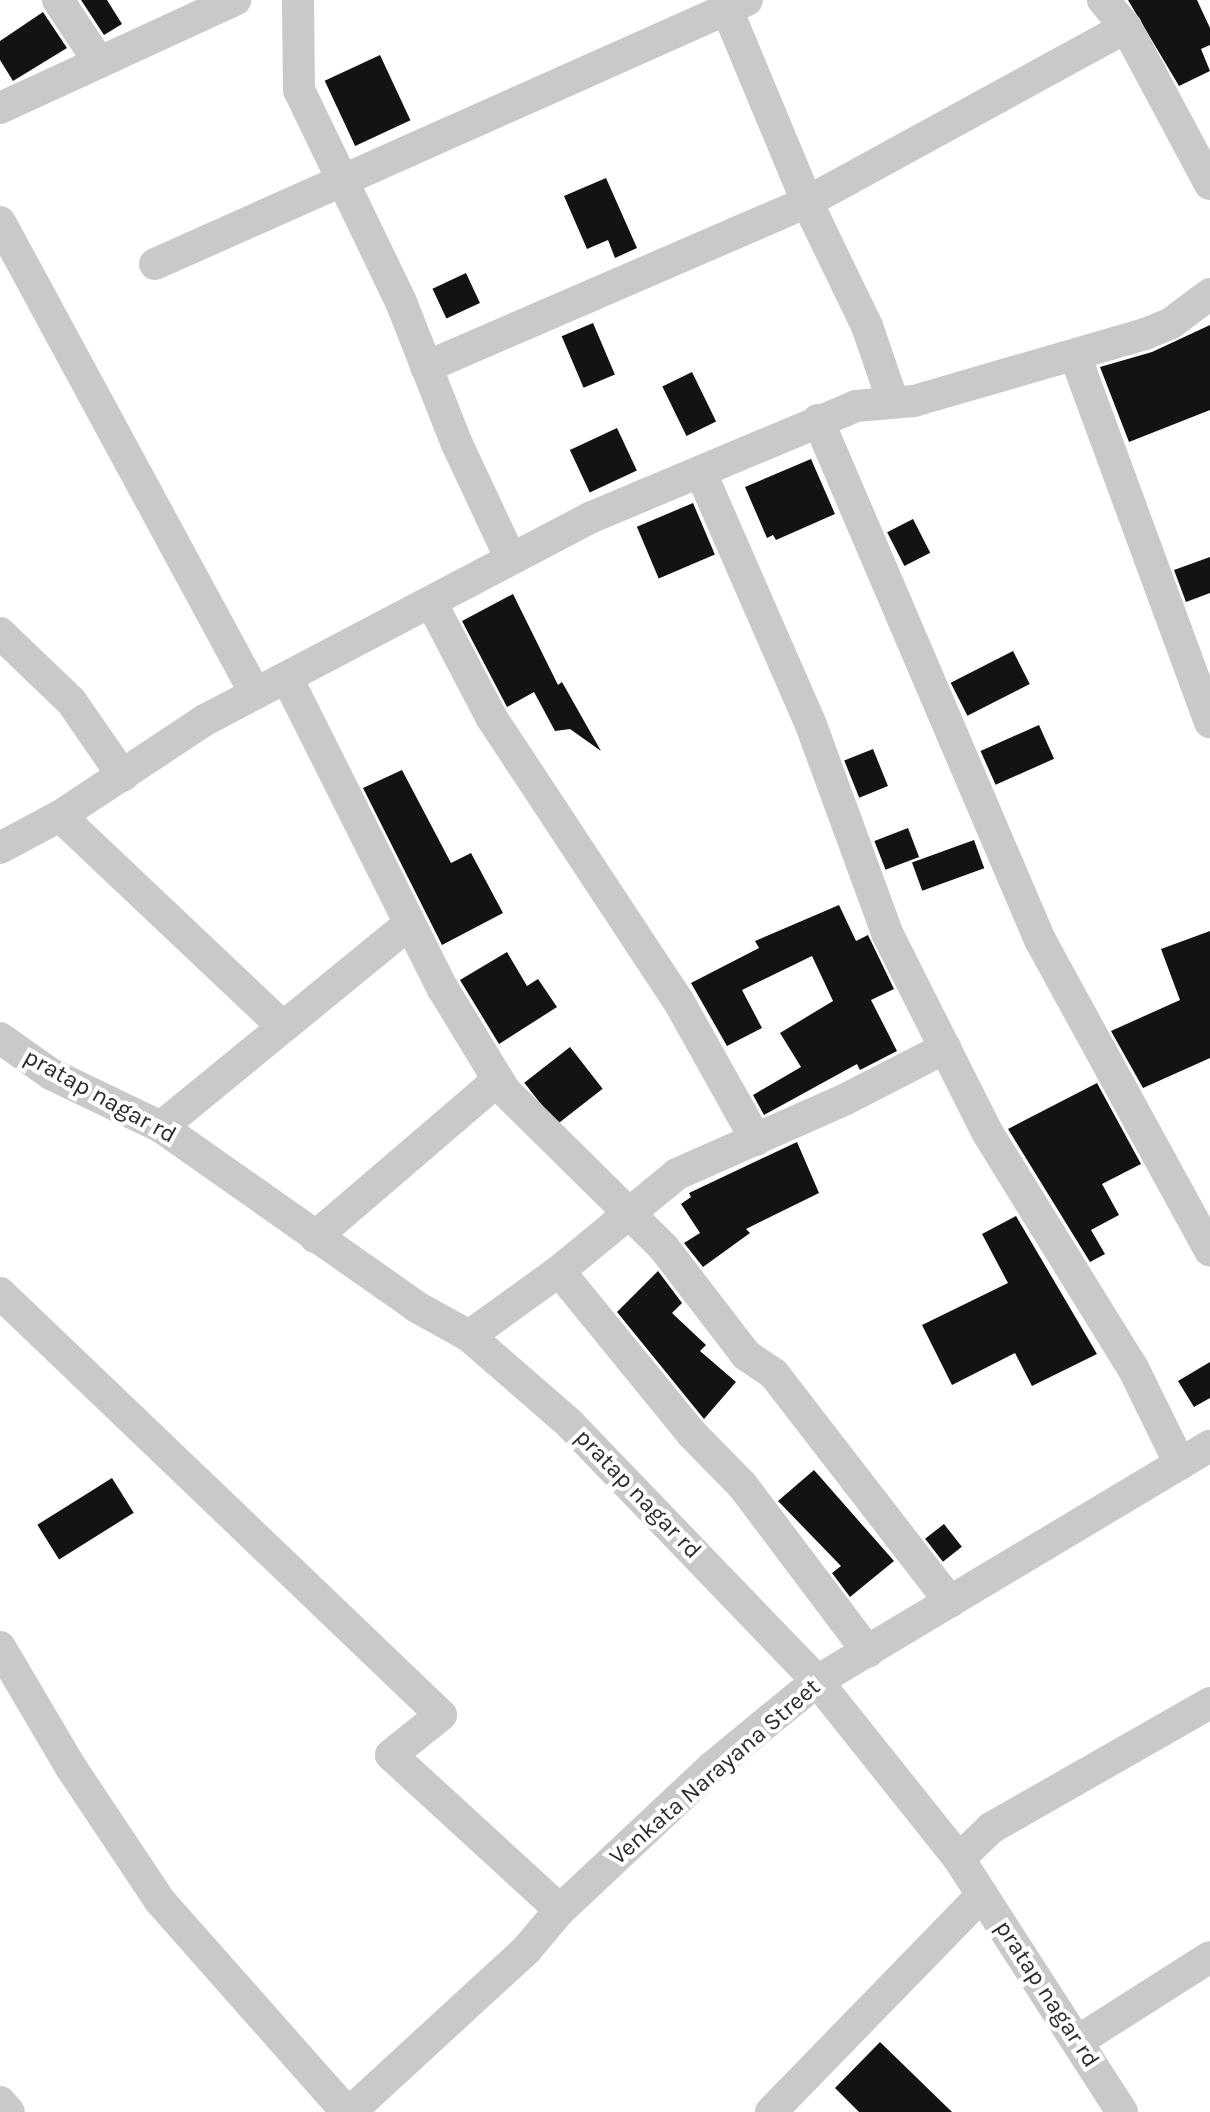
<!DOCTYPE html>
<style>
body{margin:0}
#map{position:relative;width:1210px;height:2112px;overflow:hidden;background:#fff;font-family:Karla,sans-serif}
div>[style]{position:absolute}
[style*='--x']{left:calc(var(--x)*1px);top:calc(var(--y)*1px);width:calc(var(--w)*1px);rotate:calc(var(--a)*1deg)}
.building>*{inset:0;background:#131313;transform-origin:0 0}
.minor>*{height:32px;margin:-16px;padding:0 16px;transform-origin:16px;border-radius:16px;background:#c9c9c9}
span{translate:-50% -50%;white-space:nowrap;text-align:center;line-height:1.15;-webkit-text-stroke:8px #fff;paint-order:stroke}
.street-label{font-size:24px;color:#2c2c2c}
</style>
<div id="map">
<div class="building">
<i style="clip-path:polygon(81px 0,107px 0,122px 24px,104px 35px)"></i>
<i style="clip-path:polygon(1128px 0,1197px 0,1210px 28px,1210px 45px,1201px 49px,1210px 71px,1179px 86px)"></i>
<i style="clip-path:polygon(43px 12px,67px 48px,13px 81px,0 60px,0 41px)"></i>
<i style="left:380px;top:55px;width:72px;height:61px;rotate:65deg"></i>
<i style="clip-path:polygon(606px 178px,637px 248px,615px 258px,608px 240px,587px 249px,564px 196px)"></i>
<i style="left:466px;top:273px;width:33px;height:37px;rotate:65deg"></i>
<i style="left:593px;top:323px;width:56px;height:34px;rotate:67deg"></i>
<i style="clip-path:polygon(1210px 325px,1210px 410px,1129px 442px,1100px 367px,1152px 352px)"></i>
<i style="left:692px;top:372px;width:55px;height:33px;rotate:64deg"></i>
<i style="left:617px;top:428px;width:47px;height:52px;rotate:65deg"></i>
<i style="clip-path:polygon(811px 459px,835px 514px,776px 540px,773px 535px,767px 538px,745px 487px)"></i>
<i style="left:693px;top:503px;width:56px;height:61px;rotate:67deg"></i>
<i style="left:913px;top:519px;width:38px;height:29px;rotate:63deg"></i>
<i style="clip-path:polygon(1210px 557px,1210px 593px,1186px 602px,1174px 570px)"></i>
<i style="clip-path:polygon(513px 594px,558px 685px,562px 682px,601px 751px,570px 729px,555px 731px,534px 692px,507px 707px,462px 621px)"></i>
<i style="left:1013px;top:651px;width:37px;height:70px;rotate:63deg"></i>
<i style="left:1039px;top:725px;width:37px;height:64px;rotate:66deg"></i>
<i style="left:873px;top:749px;width:40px;height:31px;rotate:68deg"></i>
<i style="clip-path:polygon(402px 770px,451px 863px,471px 853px,503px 913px,442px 945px,363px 788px)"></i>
<i style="left:908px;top:828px;width:31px;height:36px;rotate:69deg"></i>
<i style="left:974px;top:840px;width:30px;height:66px;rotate:70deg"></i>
<i style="clip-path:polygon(839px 905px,856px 941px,868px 935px,894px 989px,871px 1000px,897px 1051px,860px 1070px,857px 1064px,764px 1115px,753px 1095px,801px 1067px,780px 1033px,833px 1001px,812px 956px,742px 990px,762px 1028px,727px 1046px,691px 983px,759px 948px,755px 941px)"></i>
<i style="clip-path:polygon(1210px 931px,1210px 1058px,1143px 1088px,1111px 1031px,1180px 1000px,1161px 949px)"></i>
<i style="clip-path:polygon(507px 952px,527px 986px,538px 979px,557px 1007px,499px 1044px,460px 980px)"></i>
<i style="left:570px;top:1047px;width:53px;height:58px;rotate:52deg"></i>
<i style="clip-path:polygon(1097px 1083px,1141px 1164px,1102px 1184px,1119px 1215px,1091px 1230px,1105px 1254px,1090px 1262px,1008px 1129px)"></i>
<i style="clip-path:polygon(797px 1142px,819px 1193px,746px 1229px,750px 1233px,703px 1267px,684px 1243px,700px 1233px,681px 1204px,691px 1197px,689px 1193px)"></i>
<i style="clip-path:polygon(1016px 1216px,1097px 1354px,1032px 1386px,1015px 1353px,952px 1385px,922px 1325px,1008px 1283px,982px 1234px)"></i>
<i style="clip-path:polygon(658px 1271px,682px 1303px,672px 1313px,706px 1345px,700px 1351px,736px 1382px,704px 1419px,617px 1312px)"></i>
<i style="clip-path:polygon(1210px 1362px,1210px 1398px,1194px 1407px,1178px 1381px)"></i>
<i style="clip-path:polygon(814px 1470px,894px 1561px,850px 1597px,832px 1573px,841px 1566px,778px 1501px)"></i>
<i style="left:112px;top:1478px;width:41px;height:88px;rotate:58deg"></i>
<i style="left:944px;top:1524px;width:29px;height:24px;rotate:52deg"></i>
<i style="clip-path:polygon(880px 2042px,952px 2112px,859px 2112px,835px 2088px)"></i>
</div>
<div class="minor">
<i style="--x:58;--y:0;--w:71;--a:56.5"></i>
<i style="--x:298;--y:0;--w:90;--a:89.4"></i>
<i style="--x:299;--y:90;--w:235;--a:64.3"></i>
<i style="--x:401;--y:302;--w:153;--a:68.5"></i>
<i style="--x:457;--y:444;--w:125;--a:64.9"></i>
<i style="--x:723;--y:0;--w:219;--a:67.4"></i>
<i style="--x:807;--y:202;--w:138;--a:64.2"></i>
<i style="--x:867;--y:326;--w:77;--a:71.1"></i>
<i style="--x:1103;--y:0;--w:35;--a:50"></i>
<i style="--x:1126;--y:27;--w:178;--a:61.9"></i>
<i style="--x:0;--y:108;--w:259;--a:-24.7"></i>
<i style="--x:0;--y:222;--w:536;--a:61.57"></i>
<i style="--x:155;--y:264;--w:648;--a:-24.03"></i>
<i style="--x:1076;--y:358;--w:388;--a:69.8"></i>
<i style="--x:426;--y:367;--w:415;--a:-23.4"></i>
<i style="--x:807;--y:202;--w:364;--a:-28.7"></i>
<i style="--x:818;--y:420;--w:565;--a:66.88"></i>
<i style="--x:1040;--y:940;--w:354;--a:61.3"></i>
<i style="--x:701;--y:473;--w:275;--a:66.4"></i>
<i style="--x:811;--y:725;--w:224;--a:69.9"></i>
<i style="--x:888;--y:935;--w:220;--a:63.3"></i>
<i style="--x:987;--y:1132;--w:278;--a:58.3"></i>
<i style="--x:1133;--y:1368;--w:107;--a:63.9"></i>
<i style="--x:431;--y:602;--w:130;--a:62.4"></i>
<i style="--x:491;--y:717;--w:341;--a:56.6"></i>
<i style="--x:679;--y:1002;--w:158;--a:60.8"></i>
<i style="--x:0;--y:633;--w:98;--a:43.8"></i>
<i style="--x:71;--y:701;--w:91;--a:55.3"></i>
<i style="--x:287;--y:678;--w:348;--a:63.4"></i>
<i style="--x:443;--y:989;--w:119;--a:58.7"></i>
<i style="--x:505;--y:1091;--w:223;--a:44.6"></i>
<i style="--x:664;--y:1248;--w:135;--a:52.5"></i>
<i style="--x:746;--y:1355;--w:34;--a:34"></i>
<i style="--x:774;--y:1374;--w:288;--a:52.3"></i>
<i style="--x:60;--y:816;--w:306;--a:43.4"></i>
<i style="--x:0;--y:848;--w:68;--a:-28.1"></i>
<i style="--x:60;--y:816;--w:174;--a:-33.5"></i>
<i style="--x:205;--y:720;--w:437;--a:-27.7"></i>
<i style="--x:592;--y:517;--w:286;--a:-22.8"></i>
<i style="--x:856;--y:406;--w:58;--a:-4.9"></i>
<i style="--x:914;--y:401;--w:241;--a:-16.2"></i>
<i style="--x:1145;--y:334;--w:27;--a:-22"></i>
<i style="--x:1170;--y:324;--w:50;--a:-36.9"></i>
<i style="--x:0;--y:1038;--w:62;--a:35.2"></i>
<i style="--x:51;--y:1074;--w:122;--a:25.7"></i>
<i style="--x:161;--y:1127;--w:313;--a:35.1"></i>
<i style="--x:417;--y:1307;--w:60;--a:29.1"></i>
<i style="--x:469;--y:1336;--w:133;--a:41"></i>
<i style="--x:569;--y:1423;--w:358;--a:46.1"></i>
<i style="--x:817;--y:1681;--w:228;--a:51.4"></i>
<i style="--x:959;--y:1859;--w:301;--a:57.2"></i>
<i style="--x:161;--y:1127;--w:320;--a:-39.3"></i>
<i style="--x:315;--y:1237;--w:241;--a:-40.6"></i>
<i style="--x:0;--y:1293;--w:610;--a:43.74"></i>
<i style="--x:441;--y:1715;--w:64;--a:141.3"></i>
<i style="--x:391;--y:1755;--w:229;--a:42.5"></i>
<i style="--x:469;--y:1336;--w:111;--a:-35.8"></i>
<i style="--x:0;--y:1647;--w:142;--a:59.5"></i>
<i style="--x:72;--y:1769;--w:159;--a:56.3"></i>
<i style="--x:160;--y:1901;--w:282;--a:48.5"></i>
<i style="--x:868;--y:1652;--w:209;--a:-127"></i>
<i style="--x:742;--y:1485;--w:71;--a:-134.4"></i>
<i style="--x:692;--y:1434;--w:210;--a:-129.2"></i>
<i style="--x:559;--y:1271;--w:153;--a:-39.4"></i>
<i style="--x:677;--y:1174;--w:183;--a:-23.9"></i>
<i style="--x:844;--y:1100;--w:114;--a:-27.2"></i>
<i style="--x:959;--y:1859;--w:45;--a:-44.1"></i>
<i style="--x:991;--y:1828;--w:252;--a:-29.7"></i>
<i style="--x:1078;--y:2041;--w:156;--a:-32.5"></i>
<i style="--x:0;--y:2102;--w:13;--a:48"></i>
<i style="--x:350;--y:2112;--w:241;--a:-42.6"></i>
<i style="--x:527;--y:1949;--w:51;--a:-49.8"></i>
<i style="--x:560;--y:1910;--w:207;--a:-43.2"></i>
<i style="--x:711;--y:1768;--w:137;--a:-39.4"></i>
<i style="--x:817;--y:1681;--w:458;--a:-30.9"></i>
<i style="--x:771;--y:2112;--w:303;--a:-45.8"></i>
</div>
<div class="street-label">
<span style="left:100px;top:1096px;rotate:29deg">pratap nagar rd</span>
<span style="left:638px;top:1494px;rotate:46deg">pratap nagar rd</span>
<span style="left:715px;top:1772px;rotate:-41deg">Venkata Narayana Street</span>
<span style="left:1047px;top:1994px;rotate:57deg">pratap nagar rd</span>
</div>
</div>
